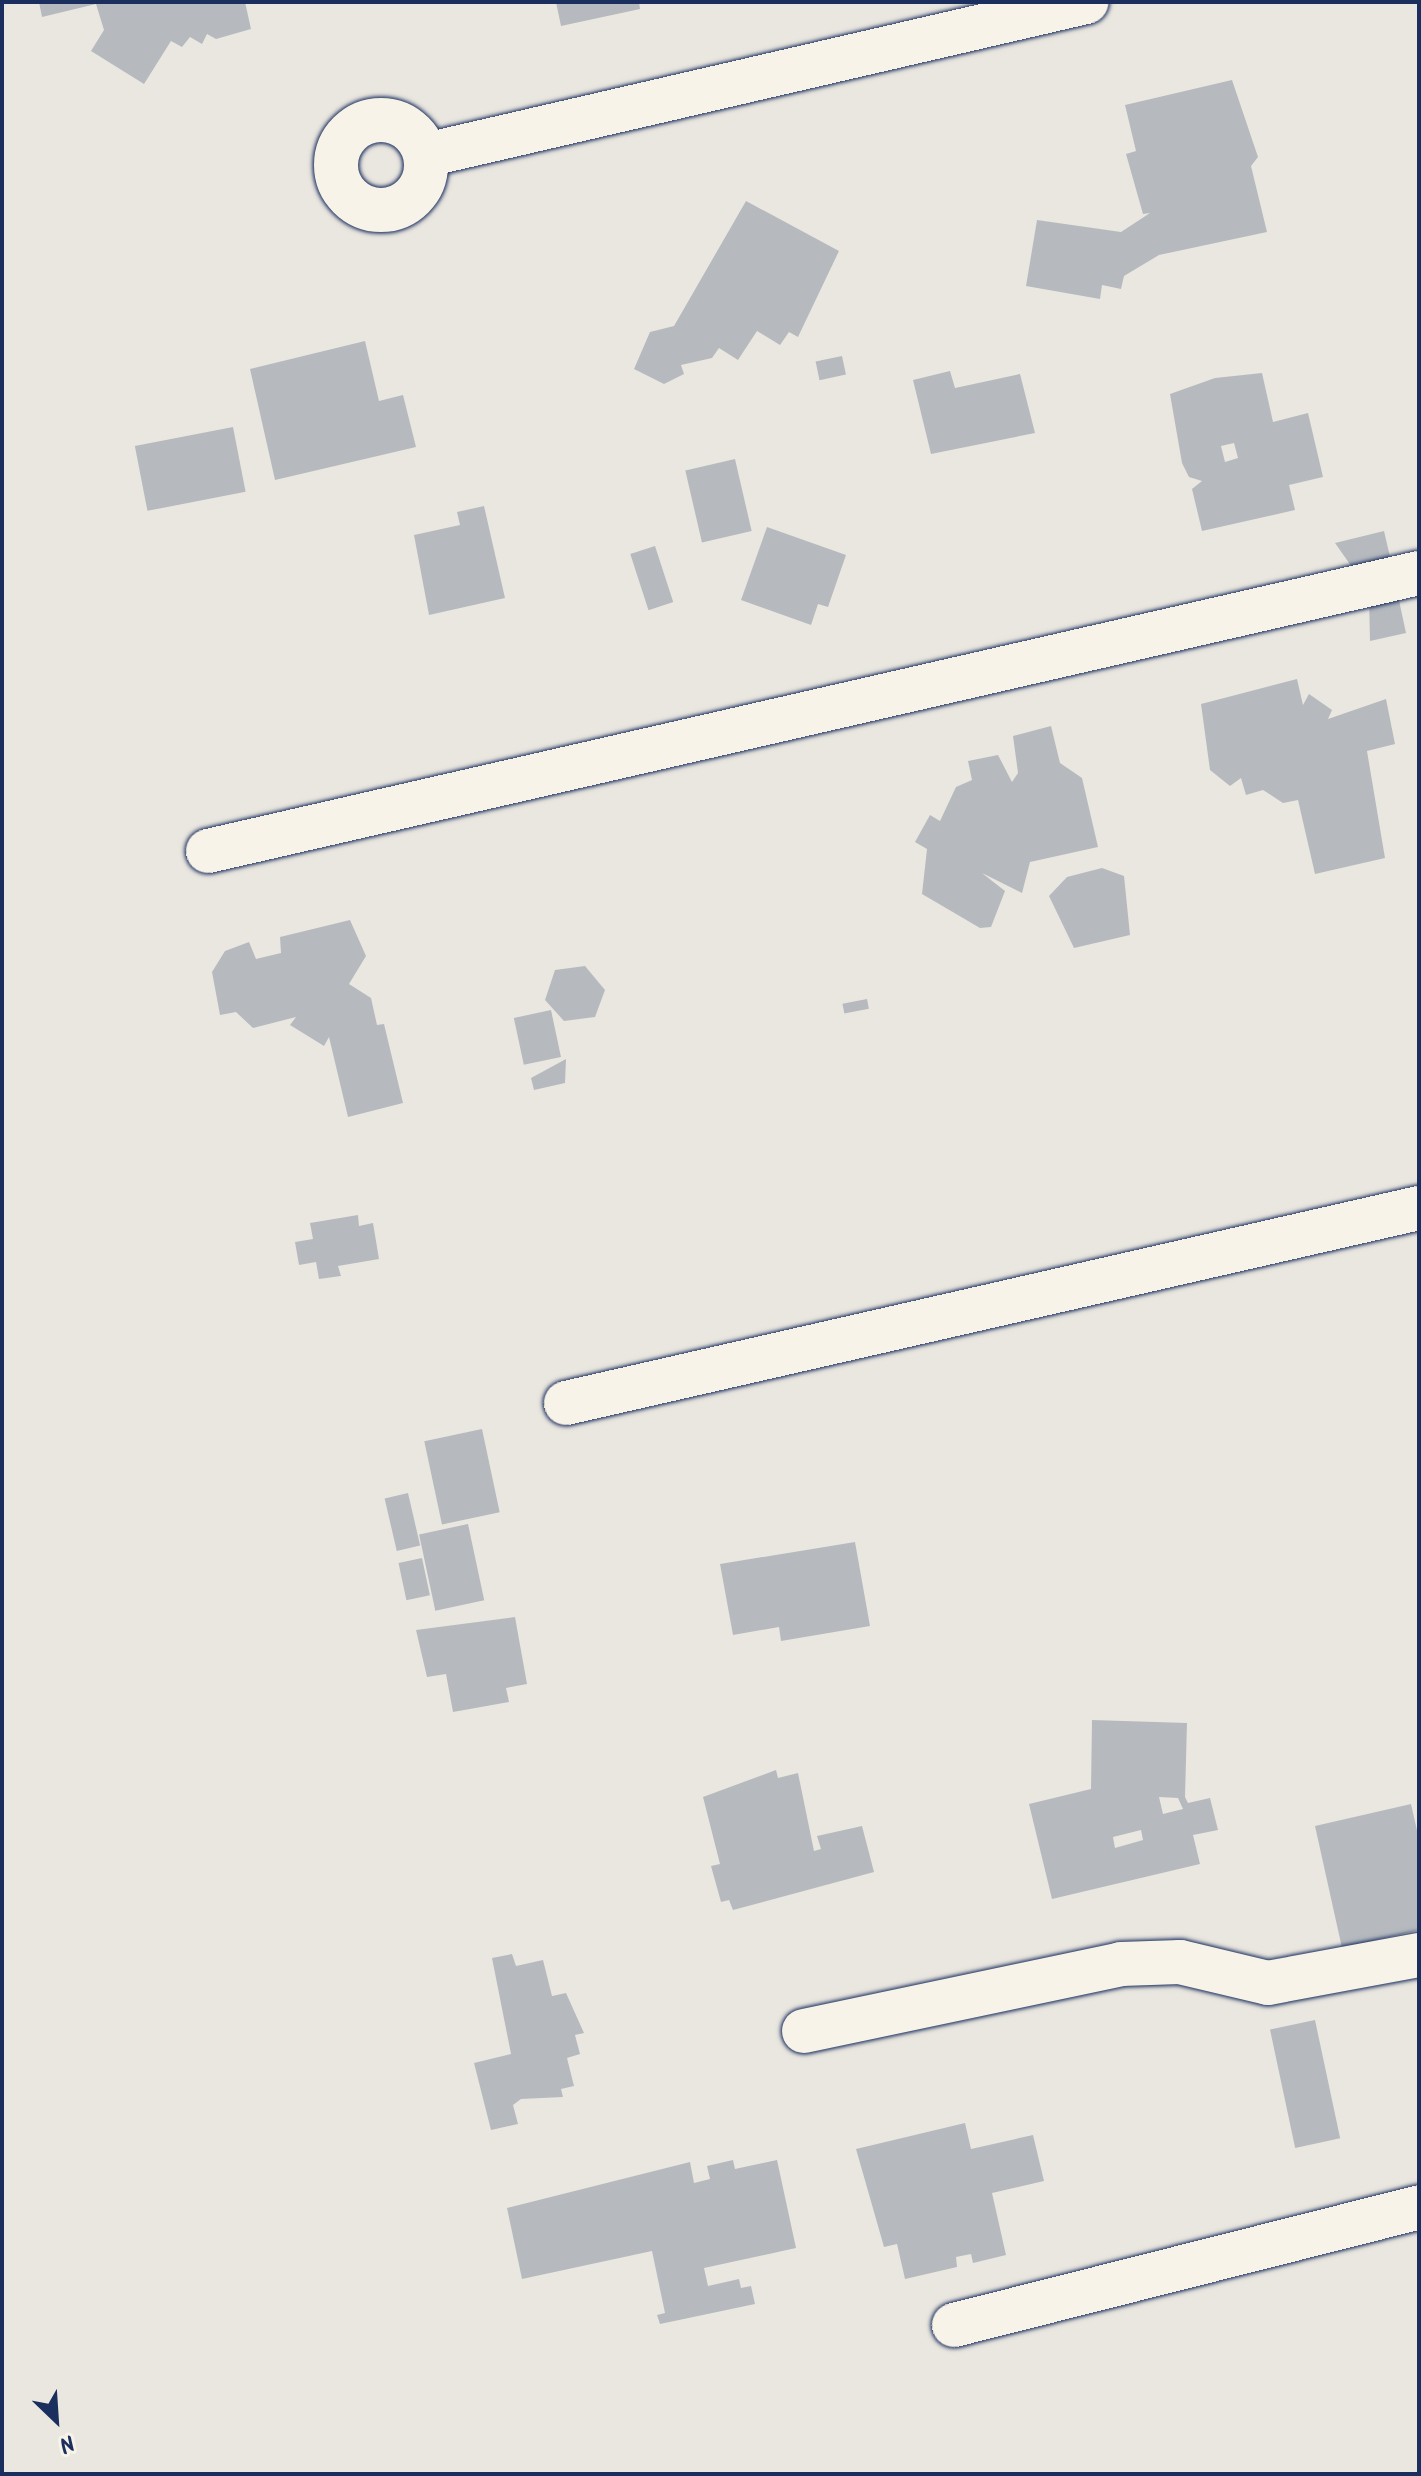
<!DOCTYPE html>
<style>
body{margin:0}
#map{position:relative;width:1421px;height:2476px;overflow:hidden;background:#eae7e0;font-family:Kalam,sans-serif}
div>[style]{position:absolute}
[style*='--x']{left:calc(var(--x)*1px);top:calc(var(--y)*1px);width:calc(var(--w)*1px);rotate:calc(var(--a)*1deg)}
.building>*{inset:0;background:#b6babf;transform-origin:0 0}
.roads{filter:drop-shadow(0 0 2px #1b2f5e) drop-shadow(0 0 2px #1b2f5e)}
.minor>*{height:44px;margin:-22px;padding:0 22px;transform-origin:22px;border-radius:22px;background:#f7f3e8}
.minor>.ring{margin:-22px;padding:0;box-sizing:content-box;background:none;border:44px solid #f7f3e8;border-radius:50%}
span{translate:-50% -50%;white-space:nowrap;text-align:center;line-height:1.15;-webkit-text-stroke:6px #f7f3e8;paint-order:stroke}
.frame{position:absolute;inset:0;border:4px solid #1b2f5e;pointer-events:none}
.north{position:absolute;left:16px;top:2380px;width:80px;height:80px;-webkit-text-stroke:6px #f7f3e8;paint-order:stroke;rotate:155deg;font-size:22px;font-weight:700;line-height:32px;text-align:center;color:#1b2f5e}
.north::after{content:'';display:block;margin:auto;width:28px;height:36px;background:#1b2f5e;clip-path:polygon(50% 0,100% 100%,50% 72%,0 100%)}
</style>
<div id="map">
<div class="building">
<i style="clip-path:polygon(39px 2px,245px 2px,251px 29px,216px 39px,207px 34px,202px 44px,190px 37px,182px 47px,171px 41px,144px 84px,91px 51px,104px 30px,96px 4px,42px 17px)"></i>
<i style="clip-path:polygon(556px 2px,639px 2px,640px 9px,561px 26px)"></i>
<i style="clip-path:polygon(1232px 80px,1258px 157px,1251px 166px,1267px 232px,1159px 255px,1124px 276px,1121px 289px,1102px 285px,1100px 299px,1026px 286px,1037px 220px,1121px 232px,1150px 213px,1143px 214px,1126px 154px,1136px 151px,1125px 105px)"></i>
<i style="clip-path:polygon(746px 201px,839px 251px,798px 337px,789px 332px,780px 345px,757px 331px,738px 360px,719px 348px,712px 358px,681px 365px,684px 374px,664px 384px,634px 369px,650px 332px,674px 326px)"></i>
<i style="clip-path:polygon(365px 341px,379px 401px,403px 395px,416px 447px,275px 480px,250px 369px)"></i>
<i style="left:842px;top:356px;width:19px;height:27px;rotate:78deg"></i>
<i style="clip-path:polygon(950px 371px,955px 388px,1020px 374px,1035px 433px,931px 454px,913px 380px)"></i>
<i style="clip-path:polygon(evenodd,1262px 373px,1273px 422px,1308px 413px,1323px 477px,1289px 485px,1295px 510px,1202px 531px,1192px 489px,1202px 481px,1189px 477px,1182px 463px,1170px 394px,1215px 378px,1262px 373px,1234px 443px,1238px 458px,1225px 462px,1221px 446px,1234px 443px)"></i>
<i style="left:233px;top:427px;width:66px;height:100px;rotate:79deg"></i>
<i style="left:735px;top:459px;width:74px;height:51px;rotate:77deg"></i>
<i style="clip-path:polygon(484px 506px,505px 598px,429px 615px,414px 535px,460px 525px,457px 512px)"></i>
<i style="clip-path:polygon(767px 527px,846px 555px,828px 607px,818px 604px,811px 625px,741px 600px)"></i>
<i style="clip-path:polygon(1384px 531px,1391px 561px,1354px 570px,1335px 543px)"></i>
<i style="left:655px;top:546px;width:59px;height:26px;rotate:72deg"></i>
<i style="clip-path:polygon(1397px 591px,1406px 633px,1370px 641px,1369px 597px)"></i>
<i style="clip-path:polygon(1297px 679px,1303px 705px,1309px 694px,1332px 710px,1328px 719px,1386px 699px,1395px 744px,1367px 751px,1385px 858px,1315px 874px,1298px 800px,1283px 803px,1263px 790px,1246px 795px,1241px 778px,1230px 786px,1210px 770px,1201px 704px)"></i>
<i style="clip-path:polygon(1051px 726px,1060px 763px,1082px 778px,1098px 847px,1030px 862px,1022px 893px,982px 873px,1005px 891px,991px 927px,980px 928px,922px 894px,927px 849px,915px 842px,930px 815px,940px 821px,956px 787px,972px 780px,968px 761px,998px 755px,1012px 782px,1018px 773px,1013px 736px)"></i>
<i style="clip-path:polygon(1102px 868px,1124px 876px,1130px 935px,1074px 948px,1049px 896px,1067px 877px)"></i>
<i style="clip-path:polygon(350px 920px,366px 956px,349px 984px,371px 998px,377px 1025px,384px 1024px,403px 1103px,348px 1117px,329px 1037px,324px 1046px,290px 1025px,296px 1017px,253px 1028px,236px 1012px,220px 1015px,212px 972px,225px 951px,249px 942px,256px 959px,281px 953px,280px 937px)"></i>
<i style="clip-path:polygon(585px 966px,605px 990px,595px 1017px,564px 1021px,545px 1000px,555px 970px)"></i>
<i style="left:867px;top:999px;width:10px;height:25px;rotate:79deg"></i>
<i style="left:551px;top:1010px;width:48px;height:38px;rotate:78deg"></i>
<i style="clip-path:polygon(566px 1059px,565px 1083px,534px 1090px,531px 1078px)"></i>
<i style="clip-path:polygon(358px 1215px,359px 1226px,373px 1223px,379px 1259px,338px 1266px,341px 1276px,319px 1279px,316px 1262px,299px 1265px,295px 1242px,313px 1239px,310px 1223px)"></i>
<i style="left:482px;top:1429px;width:85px;height:59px;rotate:78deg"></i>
<i style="left:408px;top:1493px;width:54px;height:24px;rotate:77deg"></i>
<i style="left:468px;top:1524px;width:78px;height:50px;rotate:78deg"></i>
<i style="clip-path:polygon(855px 1542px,870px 1626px,781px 1641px,779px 1627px,733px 1635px,720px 1564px)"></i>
<i style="left:422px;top:1558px;width:38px;height:24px;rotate:78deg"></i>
<i style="clip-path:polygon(515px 1617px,527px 1684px,506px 1688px,509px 1702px,453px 1712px,446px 1674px,427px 1677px,416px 1630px)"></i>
<i style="clip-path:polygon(evenodd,1092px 1720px,1187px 1723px,1185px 1797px,1188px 1803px,1210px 1798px,1218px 1830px,1193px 1835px,1200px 1864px,1052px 1899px,1029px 1804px,1091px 1789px,1092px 1720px,1159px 1797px,1178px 1798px,1183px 1809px,1163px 1814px,1159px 1797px,1092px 1720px,1141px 1830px,1143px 1840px,1115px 1848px,1113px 1837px,1141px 1830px)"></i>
<i style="clip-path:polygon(776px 1770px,778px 1778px,798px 1773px,814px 1851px,821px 1849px,817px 1836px,862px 1826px,874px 1872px,733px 1910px,729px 1900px,721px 1902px,711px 1866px,720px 1864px,703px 1797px)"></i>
<i style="clip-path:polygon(1411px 1804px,1419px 1839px,1419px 1930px,1342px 1948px,1315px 1826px)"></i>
<i style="clip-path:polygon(512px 1954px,516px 1966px,543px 1960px,552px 1996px,566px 1993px,584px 2033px,575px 2035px,580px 2054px,567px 2058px,574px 2086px,561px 2089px,563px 2097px,521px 2099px,513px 2105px,518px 2124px,491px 2130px,474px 2063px,511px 2054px,492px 1958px)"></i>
<i style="left:1315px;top:2020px;width:121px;height:46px;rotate:78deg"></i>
<i style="clip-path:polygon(965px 2123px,971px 2149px,1033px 2135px,1044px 2181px,992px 2193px,1006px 2255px,973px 2263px,971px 2254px,956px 2257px,957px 2267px,905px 2279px,897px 2244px,884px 2247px,856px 2149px)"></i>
<i style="clip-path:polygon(733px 2160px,735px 2169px,777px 2160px,796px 2248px,704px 2268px,708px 2286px,739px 2279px,741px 2288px,751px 2286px,755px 2304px,660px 2324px,657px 2315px,665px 2313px,652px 2251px,522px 2279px,507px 2208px,690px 2162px,694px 2183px,710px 2179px,707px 2166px)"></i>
</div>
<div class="roads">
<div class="minor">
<i class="ring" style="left:336px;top:120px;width:46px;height:46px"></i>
<i style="--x:426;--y:155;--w:678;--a:-13.05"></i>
<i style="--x:208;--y:851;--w:1242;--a:-12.93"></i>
<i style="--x:566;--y:1403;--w:875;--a:-12.88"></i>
<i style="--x:804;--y:2031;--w:324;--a:-11.9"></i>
<i style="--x:1121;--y:1964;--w:59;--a:-1.9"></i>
<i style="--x:1180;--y:1962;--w:90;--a:13.4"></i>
<i style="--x:1268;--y:1983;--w:154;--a:-10.5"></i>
<i style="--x:954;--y:2325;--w:480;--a:-14.2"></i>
</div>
</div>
<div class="frame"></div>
<div class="north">N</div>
</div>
